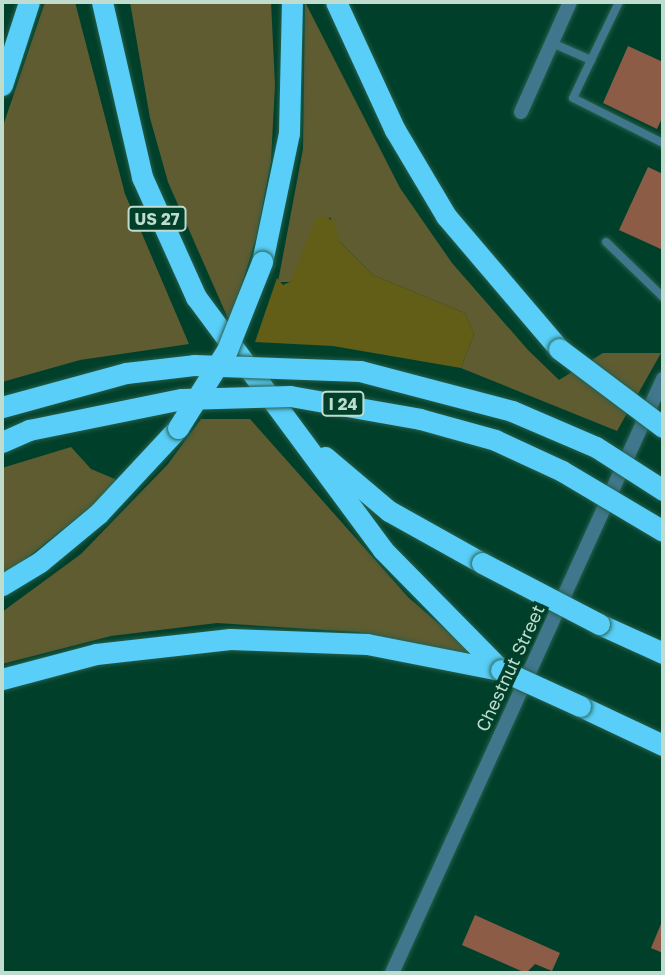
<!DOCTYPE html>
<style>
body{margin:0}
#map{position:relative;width:665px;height:975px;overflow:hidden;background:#00402b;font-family:"Golos Text",sans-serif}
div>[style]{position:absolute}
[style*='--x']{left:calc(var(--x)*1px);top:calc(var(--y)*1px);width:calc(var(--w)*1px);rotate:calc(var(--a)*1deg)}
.green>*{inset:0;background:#5f5c32}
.forest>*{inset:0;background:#635e17}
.building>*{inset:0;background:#8c5c47}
.roads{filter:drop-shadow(0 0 2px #265f4c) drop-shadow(0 0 2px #265f4c)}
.service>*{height:8px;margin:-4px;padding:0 4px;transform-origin:4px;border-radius:4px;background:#40778c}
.minor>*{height:14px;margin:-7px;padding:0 7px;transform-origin:7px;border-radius:7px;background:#40778c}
.motorway>*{height:21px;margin:-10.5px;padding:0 10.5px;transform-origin:10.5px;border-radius:10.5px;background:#59cef8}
.bridges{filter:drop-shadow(0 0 2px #265f4c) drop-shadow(0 0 2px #265f4c)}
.motorway-bridge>*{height:21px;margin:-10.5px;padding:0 10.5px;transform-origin:10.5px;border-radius:10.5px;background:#59cef8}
span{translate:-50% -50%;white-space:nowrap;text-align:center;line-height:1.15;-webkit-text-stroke:7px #00402b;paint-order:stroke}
.shield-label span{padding:2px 5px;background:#00402b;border:2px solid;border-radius:5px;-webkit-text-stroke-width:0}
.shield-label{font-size:16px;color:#c0dcce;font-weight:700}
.street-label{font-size:18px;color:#c0dcce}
.frame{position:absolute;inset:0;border:4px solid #c0dcce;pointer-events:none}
</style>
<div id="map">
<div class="green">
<i style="clip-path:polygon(45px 2px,75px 2px,125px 194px,189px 344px,80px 360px,2px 382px,2px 129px)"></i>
<i style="clip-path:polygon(130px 2px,271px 2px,275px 85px,271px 161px,257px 235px,230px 323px,168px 182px,150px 118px)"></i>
<i style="clip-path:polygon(305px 2px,400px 188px,452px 263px,528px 350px,559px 380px,603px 353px,661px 353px,617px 431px,461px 368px,474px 334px,465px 313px,373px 275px,341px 243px,330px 217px,290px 282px,278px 282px,303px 149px)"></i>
<i style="clip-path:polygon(201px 419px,250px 419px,408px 597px,470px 651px,469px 656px,357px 632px,217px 623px,111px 636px,2px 664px,2px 612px,81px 554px,168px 464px)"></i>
<i style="clip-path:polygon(71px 447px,91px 469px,122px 482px,2px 578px,2px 468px)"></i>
</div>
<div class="forest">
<i style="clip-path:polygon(322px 216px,334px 221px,341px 243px,373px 275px,465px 313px,474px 334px,461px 368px,333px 346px,255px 342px,277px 278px,283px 285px,290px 282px,315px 220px)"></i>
</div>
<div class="building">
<i style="clip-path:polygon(628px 46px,663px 62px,663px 116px,657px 129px,603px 103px)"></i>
<i style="clip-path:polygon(648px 167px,663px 174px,663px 250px,619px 230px)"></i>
<i style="clip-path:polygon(475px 915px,560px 953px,552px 971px,535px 964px,526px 973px,462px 945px)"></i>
<i style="clip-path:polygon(663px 919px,663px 953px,651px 948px)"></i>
</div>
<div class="roads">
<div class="service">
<i style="--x:552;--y:43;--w:43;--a:23.6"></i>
<i style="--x:591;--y:60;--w:42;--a:115.3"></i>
<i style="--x:573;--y:98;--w:101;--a:26.6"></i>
<i style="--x:591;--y:60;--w:64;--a:-64.2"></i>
<i style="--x:606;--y:242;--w:79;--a:44"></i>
</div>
<div class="minor">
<i style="--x:521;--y:112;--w:120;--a:-66"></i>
<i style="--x:392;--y:973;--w:653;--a:-65.48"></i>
</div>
<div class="motorway">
<i style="--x:102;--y:2;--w:180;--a:77.1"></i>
<i style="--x:142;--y:177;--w:132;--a:65.8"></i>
<i style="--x:196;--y:297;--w:315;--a:53.5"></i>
<i style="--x:383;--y:550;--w:168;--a:45.5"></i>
<i style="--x:336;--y:2;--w:141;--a:65.3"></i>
<i style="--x:395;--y:130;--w:100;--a:59.3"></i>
<i style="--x:446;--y:216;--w:175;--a:49.6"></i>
<i style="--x:2;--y:85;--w:87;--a:-72"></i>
<i style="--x:262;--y:262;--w:132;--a:-78.2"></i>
<i style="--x:289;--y:133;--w:131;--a:-88.7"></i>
<i style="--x:325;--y:457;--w:84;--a:40.2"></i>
<i style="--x:389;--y:511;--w:107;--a:29.2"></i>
<i style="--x:2;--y:585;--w:44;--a:-31.2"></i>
<i style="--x:40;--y:562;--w:77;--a:-39.7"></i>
<i style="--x:99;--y:513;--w:116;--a:-47.1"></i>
<i style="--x:599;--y:624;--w:70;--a:24.4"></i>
<i style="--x:2;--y:679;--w:97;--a:-14.9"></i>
<i style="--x:96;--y:654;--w:135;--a:-6.4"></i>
<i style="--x:230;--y:639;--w:137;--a:2.1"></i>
<i style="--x:367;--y:644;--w:130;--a:11.1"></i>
<i style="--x:580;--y:706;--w:92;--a:25.2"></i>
</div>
</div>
<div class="bridges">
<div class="motorway-bridge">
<i style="--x:559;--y:349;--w:130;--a:36.9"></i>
<i style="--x:2;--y:407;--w:129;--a:-15.3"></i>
<i style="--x:126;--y:373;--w:68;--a:-6.7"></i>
<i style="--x:194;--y:365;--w:166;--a:2.1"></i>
<i style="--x:360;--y:371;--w:157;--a:14.7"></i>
<i style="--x:512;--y:411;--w:91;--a:23.2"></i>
<i style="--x:596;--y:447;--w:80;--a:32.7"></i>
<i style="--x:178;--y:428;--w:92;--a:-57.9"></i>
<i style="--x:227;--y:350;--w:95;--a:-68.3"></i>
<i style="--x:2;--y:442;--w:30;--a:-24"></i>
<i style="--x:29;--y:430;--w:156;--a:-11.5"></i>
<i style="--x:182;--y:399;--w:108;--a:-1.6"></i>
<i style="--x:290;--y:396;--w:132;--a:10"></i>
<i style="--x:420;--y:419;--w:78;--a:15.6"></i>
<i style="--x:495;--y:440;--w:74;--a:24.8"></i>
<i style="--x:562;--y:471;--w:117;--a:30.7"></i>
<i style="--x:482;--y:563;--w:132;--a:27.5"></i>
<i style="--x:501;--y:670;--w:87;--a:24.5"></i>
</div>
</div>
<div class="shield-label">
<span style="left:157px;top:219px">US 27</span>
<span style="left:343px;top:404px">I 24</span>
</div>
<div class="street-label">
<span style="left:510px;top:668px;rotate:-65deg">Chestnut Street</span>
</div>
<div class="frame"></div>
</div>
